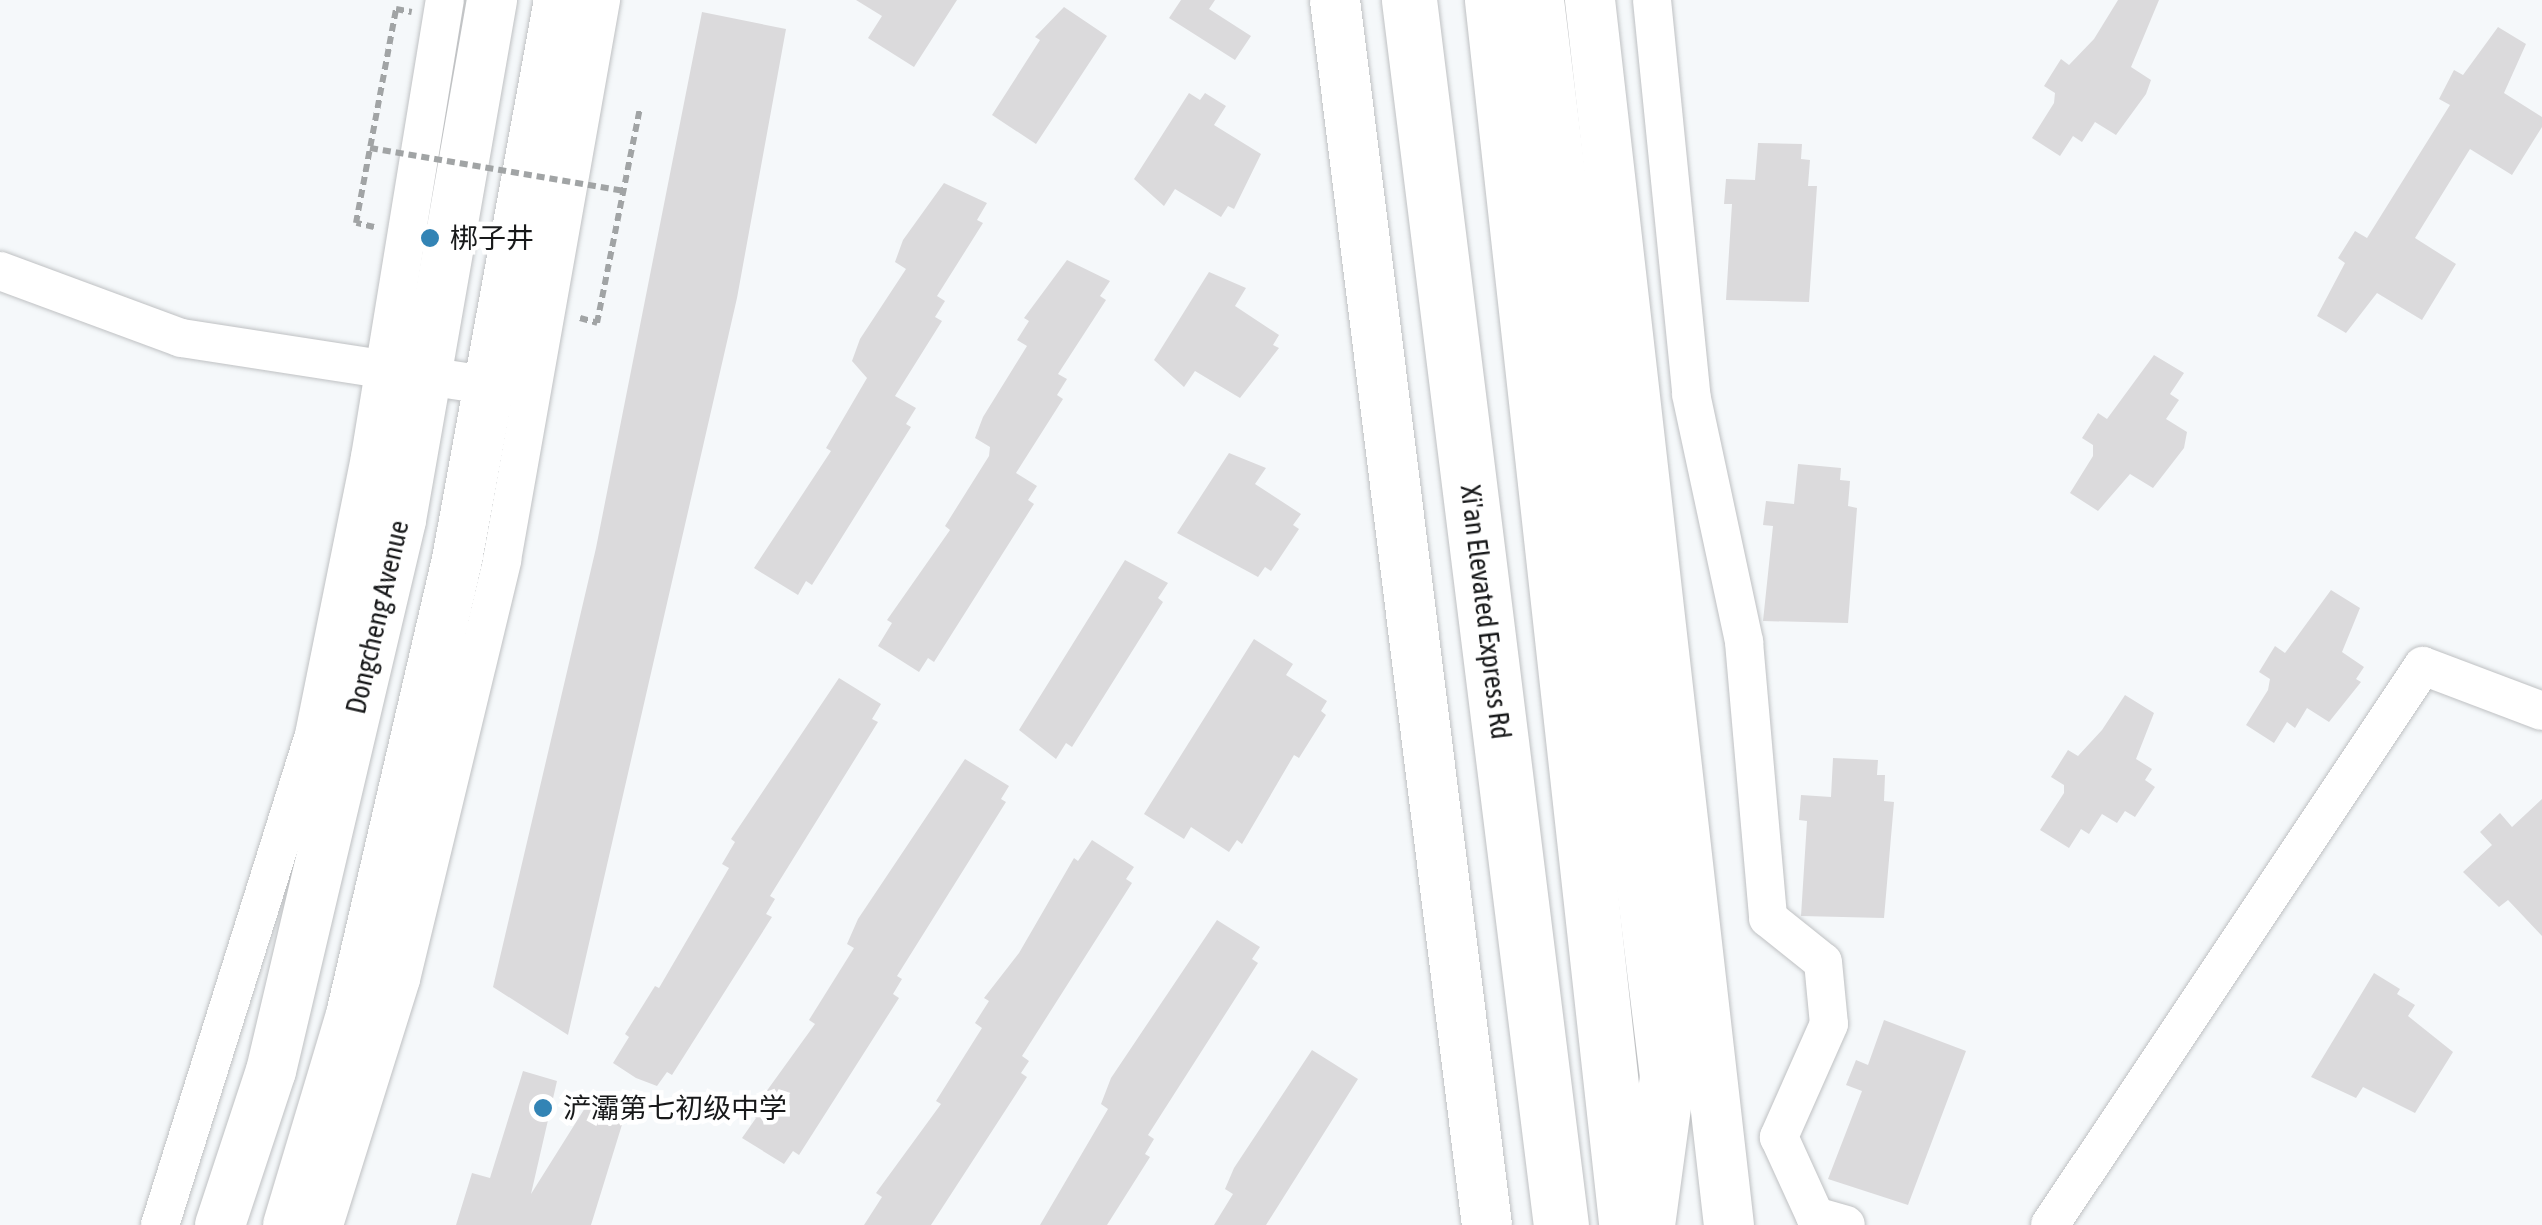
<!DOCTYPE html>
<meta charset="utf-8">
<style>
body{margin:0}
#map{position:relative;width:2542px;height:1225px;overflow:hidden;background:#f5f8fa;font-family:"Asap Condensed","Noto Sans SC",sans-serif}
div>[style]{position:absolute}
[style*='--x']{left:calc(var(--x)*1px);top:calc(var(--y)*1px);width:calc(var(--w)*1px);rotate:calc(var(--a)*1deg)}
.building>*{inset:0;background:#dbdadc}
.path>*{height:6px;margin-top:-3px;transform-origin:0;background:repeating-linear-gradient(90deg,#a1a4a5 0 8px,transparent 0 13px)}
.roads{filter:drop-shadow(0 0 2px #bfc1c3) drop-shadow(0 0 2px #bfc1c3)}
.minor>*{height:38px;margin:-19px;padding:0 19px;transform-origin:19px;border-radius:19px;background:#fff}
.major>*{height:50px;margin:-25px;padding:0 25px;transform-origin:25px;border-radius:25px;background:#fff}
.highway>*{height:55px;margin:-27.5px;padding:0 27.5px;transform-origin:27.5px;border-radius:27.5px;background:#fff}
.path-bridge>*{height:6px;margin-top:-3px;transform-origin:0;background:repeating-linear-gradient(90deg,#a1a4a5 0 8px,transparent 0 13px)}
.dots>*{width:28px;height:28px;translate:-50% -50%;box-sizing:border-box;border:5px solid #fff;border-radius:50%}
span{translate:-50% -50%;white-space:nowrap;text-align:center;line-height:1.15;-webkit-text-stroke:9px #fff;paint-order:stroke}
.poi-label{font-size:28px;color:#18191a}
.left{translate:0 -50%;text-align:left}
.street-label{font-size:28px;color:#18191a}
</style>
<div id="map">
<div class="building">
<i style="clip-path:polygon(856px 0,957px 0,914px 67px,868px 38px,882px 16px)"></i>
<i style="clip-path:polygon(1181px 0,1215px 0,1209px 9px,1251px 36px,1235px 60px,1169px 18px)"></i>
<i style="clip-path:polygon(2118px 0,2159px 0,2131px 67px,2151px 80px,2146px 94px,2116px 135px,2095px 122px,2082px 142px,2073px 136px,2060px 156px,2032px 138px,2054px 103px,2055px 93px,2044px 86px,2061px 59px,2069px 65px,2094px 39px)"></i>
<i style="clip-path:polygon(1064px 7px,1107px 36px,1036px 144px,992px 115px,1040px 40px,1035px 37px)"></i>
<i style="clip-path:polygon(702px 12px,786px 29px,737px 298px,568px 1035px,493px 987px,596px 548px)"></i>
<i style="clip-path:polygon(2498px 27px,2526px 44px,2504px 93px,2542px 117px,2542px 127px,2512px 175px,2470px 149px,2415px 238px,2456px 264px,2422px 320px,2377px 293px,2346px 333px,2317px 316px,2345px 263px,2338px 258px,2355px 231px,2367px 238px,2450px 105px,2439px 99px,2454px 70px,2463px 75px)"></i>
<i style="clip-path:polygon(1189px 93px,1200px 100px,1205px 93px,1226px 106px,1214px 125px,1261px 154px,1234px 209px,1228px 206px,1221px 217px,1175px 189px,1164px 206px,1134px 179px)"></i>
<i style="clip-path:polygon(1758px 143px,1802px 144px,1801px 159px,1810px 160px,1808px 186px,1817px 186px,1809px 302px,1726px 300px,1732px 204px,1724px 204px,1726px 179px,1755px 180px)"></i>
<i style="clip-path:polygon(944px 183px,987px 203px,977px 220px,983px 223px,937px 296px,945px 301px,935px 317px,942px 321px,895px 396px,916px 408px,906px 424px,911px 427px,812px 585px,806px 581px,798px 595px,754px 568px,831px 451px,826px 448px,867px 378px,852px 361px,860px 339px,906px 269px,895px 262px,903px 240px)"></i>
<i style="clip-path:polygon(1067px 260px,1110px 281px,1100px 296px,1106px 300px,1058px 374px,1067px 379px,1057px 395px,1063px 399px,1016px 473px,1037px 486px,1028px 500px,1034px 504px,934px 662px,928px 658px,919px 672px,878px 646px,892px 623px,887px 620px,950px 530px,945px 526px,989px 456px,990px 447px,975px 438px,983px 417px,1027px 346px,1017px 340px,1029px 321px,1024px 318px)"></i>
<i style="clip-path:polygon(1209px 272px,1246px 288px,1235px 306px,1279px 335px,1273px 345px,1279px 348px,1240px 398px,1195px 371px,1184px 387px,1154px 360px)"></i>
<i style="clip-path:polygon(2154px 355px,2184px 373px,2170px 394px,2179px 400px,2166px 419px,2187px 432px,2184px 448px,2153px 488px,2130px 474px,2098px 511px,2070px 493px,2093px 456px,2093px 445px,2082px 438px,2098px 413px,2107px 419px)"></i>
<i style="clip-path:polygon(1229px 453px,1266px 468px,1255px 484px,1301px 514px,1293px 525px,1299px 529px,1271px 571px,1265px 567px,1258px 577px,1177px 533px)"></i>
<i style="clip-path:polygon(1798px 464px,1841px 468px,1840px 480px,1850px 481px,1848px 506px,1857px 508px,1848px 623px,1763px 621px,1773px 526px,1763px 525px,1766px 501px,1794px 504px)"></i>
<i style="clip-path:polygon(1125px 560px,1168px 583px,1158px 598px,1163px 602px,1072px 747px,1066px 743px,1056px 759px,1019px 730px)"></i>
<i style="clip-path:polygon(2331px 590px,2360px 608px,2342px 652px,2364px 667px,2356px 679px,2361px 682px,2329px 722px,2307px 708px,2295px 728px,2287px 722px,2274px 743px,2246px 725px,2268px 690px,2270px 679px,2259px 672px,2275px 646px,2285px 653px)"></i>
<i style="clip-path:polygon(1254px 639px,1293px 664px,1286px 675px,1327px 701px,1321px 711px,1326px 715px,1299px 758px,1294px 755px,1242px 844px,1237px 840px,1229px 852px,1191px 827px,1184px 839px,1144px 814px)"></i>
<i style="clip-path:polygon(839px 678px,881px 704px,872px 719px,878px 722px,770px 896px,775px 899px,766px 914px,772px 917px,672px 1075px,667px 1072px,657px 1086px,636px 1078px,613px 1063px,629px 1037px,625px 1034px,655px 986px,659px 988px,729px 868px,722px 864px,735px 842px,731px 839px)"></i>
<i style="clip-path:polygon(2125px 695px,2154px 713px,2136px 759px,2152px 769px,2145px 780px,2155px 787px,2135px 817px,2125px 811px,2117px 823px,2102px 814px,2089px 834px,2081px 829px,2069px 848px,2040px 830px,2064px 793px,2064px 785px,2051px 777px,2068px 750px,2078px 756px,2102px 730px)"></i>
<i style="clip-path:polygon(1833px 758px,1878px 760px,1877px 775px,1885px 775px,1884px 801px,1894px 802px,1884px 918px,1801px 916px,1807px 821px,1799px 820px,1801px 795px,1831px 797px)"></i>
<i style="clip-path:polygon(965px 759px,1009px 786px,1001px 799px,1006px 802px,897px 976px,902px 979px,893px 994px,899px 998px,799px 1155px,793px 1151px,784px 1164px,742px 1138px,756px 1118px,750px 1114px,815px 1024px,809px 1020px,854px 948px,847px 944px,858px 919px)"></i>
<i style="clip-path:polygon(2542px 799px,2542px 936px,2508px 900px,2499px 907px,2463px 872px,2492px 845px,2480px 832px,2500px 813px,2512px 827px)"></i>
<i style="clip-path:polygon(1092px 840px,1134px 867px,1126px 879px,1132px 883px,1022px 1056px,1029px 1061px,1021px 1073px,1027px 1077px,931px 1225px,864px 1225px,882px 1197px,876px 1193px,941px 1104px,936px 1101px,982px 1028px,975px 1023px,989px 1001px,984px 998px,1019px 953px,1074px 858px,1078px 861px)"></i>
<i style="clip-path:polygon(1217px 920px,1260px 947px,1252px 959px,1258px 963px,1148px 1135px,1154px 1139px,1145px 1154px,1150px 1157px,1107px 1225px,1040px 1225px,1108px 1109px,1101px 1104px,1111px 1078px)"></i>
<i style="clip-path:polygon(2374px 973px,2400px 989px,2397px 994px,2415px 1005px,2408px 1016px,2453px 1052px,2415px 1113px,2363px 1087px,2356px 1098px,2311px 1077px)"></i>
<i style="clip-path:polygon(1884px 1020px,1966px 1051px,1908px 1205px,1828px 1179px,1862px 1091px,1846px 1085px,1856px 1060px,1868px 1065px)"></i>
<i style="clip-path:polygon(1312px 1050px,1358px 1079px,1266px 1225px,1214px 1225px,1233px 1194px,1225px 1189px,1234px 1168px)"></i>
<i style="clip-path:polygon(523px 1071px,557px 1081px,531px 1194px,595px 1092px,629px 1102px,591px 1225px,456px 1225px,472px 1173px,490px 1178px)"></i>
</div>
<div class="path">
<i style="--x:374;--y:227;--w:18;--a:-167"></i>
<i style="--x:356;--y:223;--w:218;--a:-79.4"></i>
<i style="--x:396;--y:9;--w:16;--a:11"></i>
<i style="--x:580;--y:318;--w:18;--a:16"></i>
<i style="--x:597;--y:323;--w:219;--a:-78.7"></i>
</div>
<div class="roads">
<div class="minor">
<i style="--x:1652;--y:0;--w:396;--a:84.3"></i>
<i style="--x:1691;--y:394;--w:254;--a:77.9"></i>
<i style="--x:1744;--y:642;--w:277;--a:85"></i>
<i style="--x:1768;--y:918;--w:70;--a:38.7"></i>
<i style="--x:1823;--y:962;--w:62;--a:84.5"></i>
<i style="--x:1829;--y:1024;--w:124;--a:113.9"></i>
<i style="--x:1779;--y:1137;--w:87;--a:65.5"></i>
<i style="--x:1815;--y:1216;--w:32;--a:16"></i>
<i style="--x:0;--y:271;--w:193;--a:20.3"></i>
<i style="--x:181;--y:338;--w:315;--a:8.8"></i>
<i style="--x:160;--y:1225;--w:514;--a:-72.55"></i>
<i style="--x:314;--y:735;--w:284;--a:-78.6"></i>
<i style="--x:370;--y:457;--w:463;--a:-80.7"></i>
<i style="--x:324;--y:1225;--w:258;--a:-72.6"></i>
<i style="--x:401;--y:979;--w:431;--a:-76.4"></i>
<i style="--x:502;--y:560;--w:569;--a:-79.97"></i>
<i style="--x:2050;--y:1225;--w:672;--a:-56.29"></i>
<i style="--x:2423;--y:666;--w:127;--a:20.7"></i>
</div>
<div class="major">
<i style="--x:1335;--y:0;--w:1234;--a:82.93"></i>
<i style="--x:1590;--y:0;--w:1233;--a:83.53"></i>
<i style="--x:220;--y:1225;--w:162;--a:-71.7"></i>
<i style="--x:271;--y:1071;--w:566;--a:-76.72"></i>
<i style="--x:401;--y:520;--w:528;--a:-80.07"></i>
<i style="--x:288;--y:1225;--w:219;--a:-73.3"></i>
<i style="--x:351;--y:1015;--w:473;--a:-76.9"></i>
<i style="--x:458;--y:554;--w:563;--a:-79.67"></i>
</div>
<div class="highway">
<i style="--x:1409;--y:0;--w:1234;--a:82.93"></i>
<i style="--x:1492;--y:0;--w:1229;--a:83.74"></i>
<i style="--x:1536;--y:0;--w:1085;--a:83.06"></i>
<i style="--x:1667;--y:1077;--w:149;--a:97.7"></i>
</div>
</div>
<div class="path-bridge">
<i style="--x:370;--y:148;--w:258;--a:9.6"></i>
</div>
<div class="dots">
<i style="left:430px;top:238px;background:#3384b5"></i>
<i style="left:543px;top:1108px;background:#3384b5"></i>
</div>
<div class="poi-label">
<span class="left" style="left:450px;top:238px">梆子井</span>
<span class="left" style="left:563px;top:1108px">浐灞第七初级中学</span>
</div>
<div class="street-label">
<span style="left:1486px;top:612px;rotate:83deg">Xi'an Elevated Express Rd</span>
<span style="left:377px;top:617px;rotate:-77deg">Dongcheng Avenue</span>
</div>
</div>
